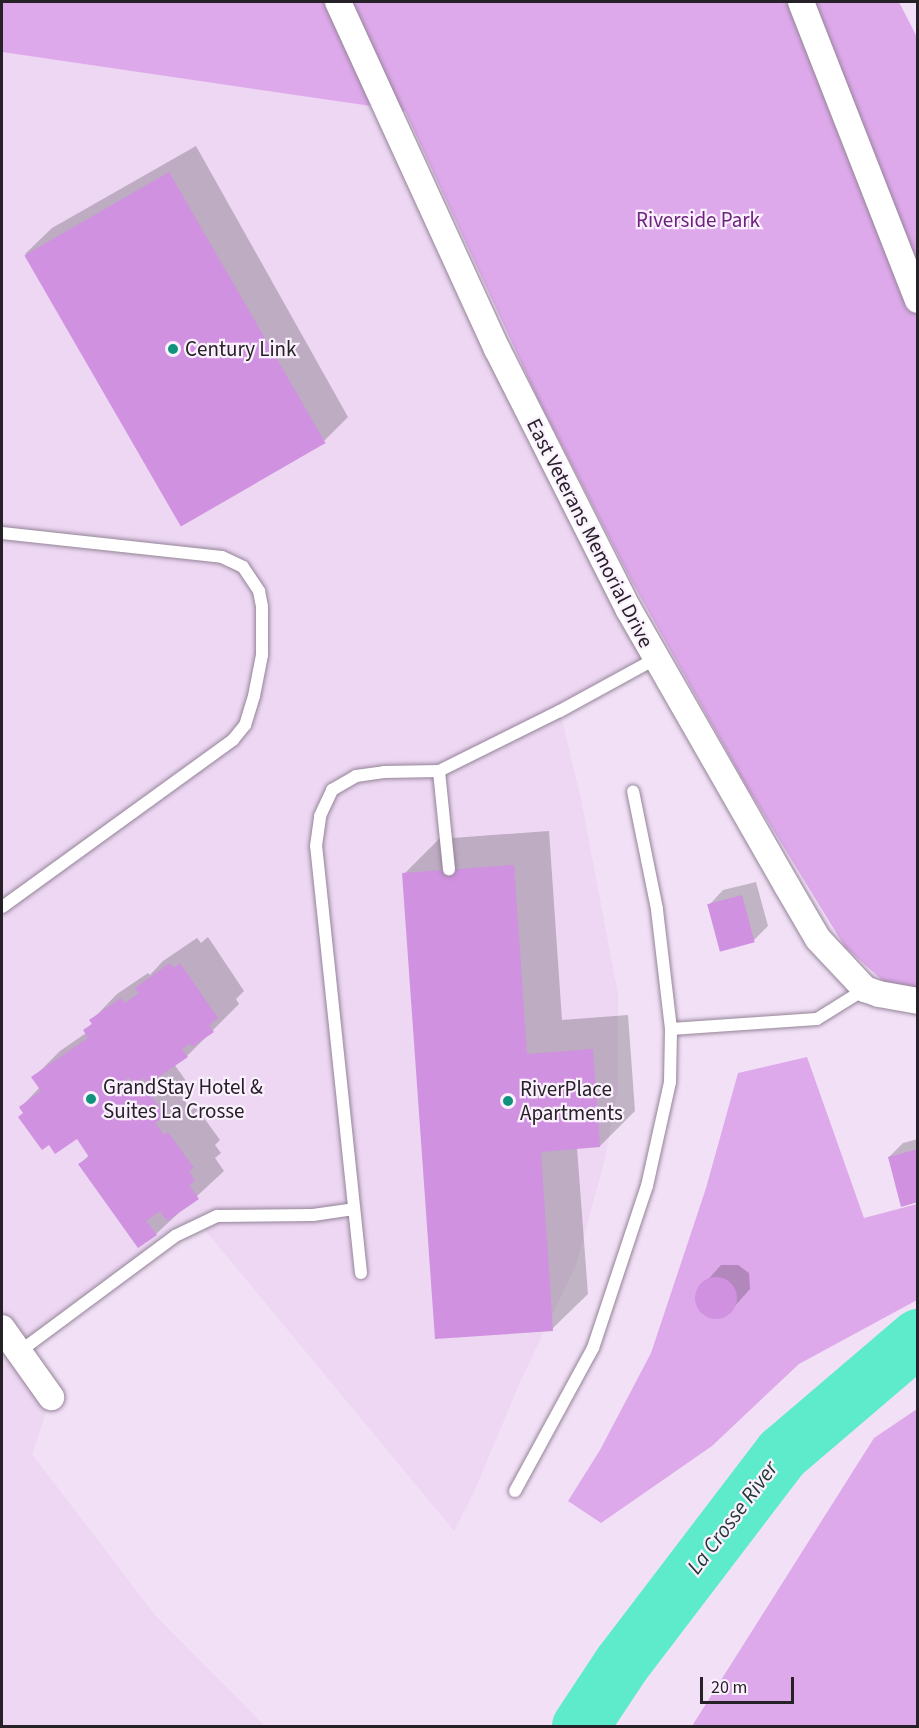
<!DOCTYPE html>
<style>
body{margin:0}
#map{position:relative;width:919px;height:1728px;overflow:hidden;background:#f2e1f6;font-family:"Source Sans 3",sans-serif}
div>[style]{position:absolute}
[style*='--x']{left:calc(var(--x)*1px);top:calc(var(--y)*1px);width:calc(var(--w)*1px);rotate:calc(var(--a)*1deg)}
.built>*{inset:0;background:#edd7f3}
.green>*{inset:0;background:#dea9eb}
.shadow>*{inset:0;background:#0003}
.river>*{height:57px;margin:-28.5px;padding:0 28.5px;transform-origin:28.5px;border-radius:28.5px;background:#5eebcc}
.building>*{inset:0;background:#d091e0;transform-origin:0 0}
.round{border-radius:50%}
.roads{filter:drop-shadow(0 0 2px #948498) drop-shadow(0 0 2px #948498)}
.service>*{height:12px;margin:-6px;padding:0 6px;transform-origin:6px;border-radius:6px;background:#fff}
.minor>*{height:26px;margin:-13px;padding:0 13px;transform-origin:13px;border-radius:13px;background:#fff}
.dots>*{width:16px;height:16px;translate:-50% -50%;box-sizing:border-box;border:3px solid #fbf1fe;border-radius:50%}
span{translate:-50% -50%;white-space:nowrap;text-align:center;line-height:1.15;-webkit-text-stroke:4.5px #fbf1fe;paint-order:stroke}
.park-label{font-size:21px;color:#6e227f}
.poi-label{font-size:21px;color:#262027}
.left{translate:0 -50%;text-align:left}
.street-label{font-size:21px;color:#262027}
.water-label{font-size:22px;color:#1f3731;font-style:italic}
.frame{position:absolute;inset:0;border:3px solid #262027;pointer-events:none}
.scale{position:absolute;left:700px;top:1677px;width:94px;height:27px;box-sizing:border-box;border:3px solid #262027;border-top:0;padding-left:8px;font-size:18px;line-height:21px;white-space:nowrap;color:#262027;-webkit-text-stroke:4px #fbf1fe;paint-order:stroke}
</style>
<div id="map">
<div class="built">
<i style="clip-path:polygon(2px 52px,405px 111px,398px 129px,655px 659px,560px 711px,581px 799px,618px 994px,618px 1090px,604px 1163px,576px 1265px,520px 1382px,474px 1492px,454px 1531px,200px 1224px,19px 1352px,51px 1397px,32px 1454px,155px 1615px,265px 1726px,2px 1726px)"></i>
</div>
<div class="green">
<i style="clip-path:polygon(2px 2px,899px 2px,918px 39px,917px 1011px,845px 947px,747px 787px,631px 580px,538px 399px,405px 111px,2px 52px)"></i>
<i style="clip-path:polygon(807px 1057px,864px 1218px,917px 1204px,917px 1300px,799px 1364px,712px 1446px,601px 1523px,568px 1501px,600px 1450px,651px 1353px,706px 1188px,738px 1073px)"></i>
<i style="clip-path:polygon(917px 1409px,917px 1726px,692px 1726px,874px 1438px)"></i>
</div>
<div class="shadow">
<i style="clip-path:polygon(196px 146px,348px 417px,322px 443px,25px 254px,52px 228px)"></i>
<i style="clip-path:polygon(549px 831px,562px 1020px,628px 1015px,635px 1111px,600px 1146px,577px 1148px,588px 1294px,552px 1329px,404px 874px,439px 839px)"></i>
<i style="clip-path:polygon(756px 882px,768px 926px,754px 940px,709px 905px,723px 890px)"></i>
<i style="clip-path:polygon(208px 937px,244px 991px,236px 999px,239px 1004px,187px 1056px,174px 1064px,191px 1088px,182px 1097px,191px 1110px,196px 1107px,220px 1140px,215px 1145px,221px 1153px,215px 1158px,224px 1171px,156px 1234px,80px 1164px,89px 1155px,77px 1137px,25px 1112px,21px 1107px,40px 1087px,33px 1078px,60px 1051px,86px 1033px,85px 1031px,93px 1023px,91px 1021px,117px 994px,148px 973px,150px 975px,163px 961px,197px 938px,201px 943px)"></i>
<i style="clip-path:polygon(918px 1139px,918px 1201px,889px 1157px,903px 1143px)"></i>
<i style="clip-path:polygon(721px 1265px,738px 1265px,749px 1273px,750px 1289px,726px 1316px,709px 1317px,698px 1307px,696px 1293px)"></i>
</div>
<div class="river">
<i style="--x:580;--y:1726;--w:74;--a:-56.5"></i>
<i style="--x:621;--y:1664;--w:265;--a:-52.7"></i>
<i style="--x:782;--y:1453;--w:179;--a:-40.5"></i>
</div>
<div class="building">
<i style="left:169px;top:172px;width:313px;height:167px;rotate:60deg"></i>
<i style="clip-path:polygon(514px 865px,527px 1054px,593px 1049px,600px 1147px,541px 1152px,553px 1331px,435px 1339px,402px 873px)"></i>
<i style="left:742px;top:895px;width:49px;height:36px;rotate:75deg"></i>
<i style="clip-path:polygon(170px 963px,174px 968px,180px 963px,218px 1018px,209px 1025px,214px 1032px,192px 1047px,190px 1043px,182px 1049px,188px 1057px,148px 1084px,144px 1078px,134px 1084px,129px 1077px,126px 1079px,133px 1089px,142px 1083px,165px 1116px,155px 1123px,164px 1135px,168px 1132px,194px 1168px,189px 1172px,195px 1180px,189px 1185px,199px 1199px,167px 1221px,160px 1211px,146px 1221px,157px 1235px,138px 1248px,78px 1164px,89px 1157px,77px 1139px,55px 1154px,49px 1145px,42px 1150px,18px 1117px,23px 1113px,19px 1107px,41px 1091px,31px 1077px,88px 1038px,83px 1030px,92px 1024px,89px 1020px,121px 998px,125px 1003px,139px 993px,135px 988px)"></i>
<i style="clip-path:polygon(918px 1149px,918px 1202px,901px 1207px,888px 1157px)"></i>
<i class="round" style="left:695px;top:1277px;width:42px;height:42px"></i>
</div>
<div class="roads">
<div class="service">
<i style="--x:2;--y:533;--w:221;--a:6.2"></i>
<i style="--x:222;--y:557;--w:23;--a:25"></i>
<i style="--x:243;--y:567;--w:29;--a:56"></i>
<i style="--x:259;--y:591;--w:16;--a:79"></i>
<i style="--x:262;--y:607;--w:48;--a:90"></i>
<i style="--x:262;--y:655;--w:42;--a:101"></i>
<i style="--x:254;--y:696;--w:30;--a:107"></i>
<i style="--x:245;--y:725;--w:19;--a:129"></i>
<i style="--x:233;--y:740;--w:285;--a:144.1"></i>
<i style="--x:439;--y:771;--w:99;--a:84.2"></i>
<i style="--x:671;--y:1029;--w:146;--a:-3.9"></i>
<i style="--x:817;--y:1019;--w:57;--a:-32"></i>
<i style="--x:361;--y:1273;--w:429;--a:-96"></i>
<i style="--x:316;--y:846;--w:30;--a:-82"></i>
<i style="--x:320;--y:816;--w:29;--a:-65"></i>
<i style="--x:332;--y:790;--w:28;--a:-30"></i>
<i style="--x:356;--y:776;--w:28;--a:-8"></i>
<i style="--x:384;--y:772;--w:55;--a:-1"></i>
<i style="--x:439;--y:771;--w:135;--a:-26.4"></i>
<i style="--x:560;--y:711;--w:108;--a:-28.7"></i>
<i style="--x:19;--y:1352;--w:194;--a:-36.6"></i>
<i style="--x:175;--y:1236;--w:47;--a:-25.5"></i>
<i style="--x:217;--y:1216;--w:96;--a:-0.6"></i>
<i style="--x:313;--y:1215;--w:41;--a:-8.3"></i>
<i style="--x:515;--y:1491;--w:163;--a:-61.4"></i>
<i style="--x:593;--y:1348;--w:171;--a:-71.6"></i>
<i style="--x:647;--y:1186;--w:107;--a:-77.5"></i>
<i style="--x:670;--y:1082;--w:53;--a:-88.9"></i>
<i style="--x:671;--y:1029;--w:121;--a:-96.7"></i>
<i style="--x:657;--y:909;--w:120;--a:-101.5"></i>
</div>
<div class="minor">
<i style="--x:338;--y:2;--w:382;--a:65.4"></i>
<i style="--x:497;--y:349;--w:292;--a:63.2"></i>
<i style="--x:629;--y:610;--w:318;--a:60.2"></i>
<i style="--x:787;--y:886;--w:61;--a:59.7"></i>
<i style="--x:818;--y:939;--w:69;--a:46.8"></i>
<i style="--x:865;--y:989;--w:15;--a:20"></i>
<i style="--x:879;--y:994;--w:40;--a:10"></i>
<i style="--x:801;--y:2;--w:320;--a:68.6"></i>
<i style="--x:2;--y:1328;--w:85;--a:54.6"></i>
</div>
</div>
<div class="dots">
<i style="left:173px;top:349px;background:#0f937c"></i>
<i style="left:91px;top:1099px;background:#0f937c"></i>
<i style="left:508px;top:1101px;background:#0f937c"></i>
</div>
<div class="park-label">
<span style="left:698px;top:220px">Riverside Park</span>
</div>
<div class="poi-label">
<span class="left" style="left:185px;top:349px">Century Link</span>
<span class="left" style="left:103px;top:1099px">GrandStay Hotel &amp;<br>Suites La Crosse</span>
<span class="left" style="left:520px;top:1101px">RiverPlace<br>Apartments</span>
</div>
<div class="street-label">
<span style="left:590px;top:533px;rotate:63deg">East Veterans Memorial Drive</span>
</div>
<div class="water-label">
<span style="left:733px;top:1518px;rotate:-53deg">La Crosse River</span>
</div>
<div class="frame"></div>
<div class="scale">20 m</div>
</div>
